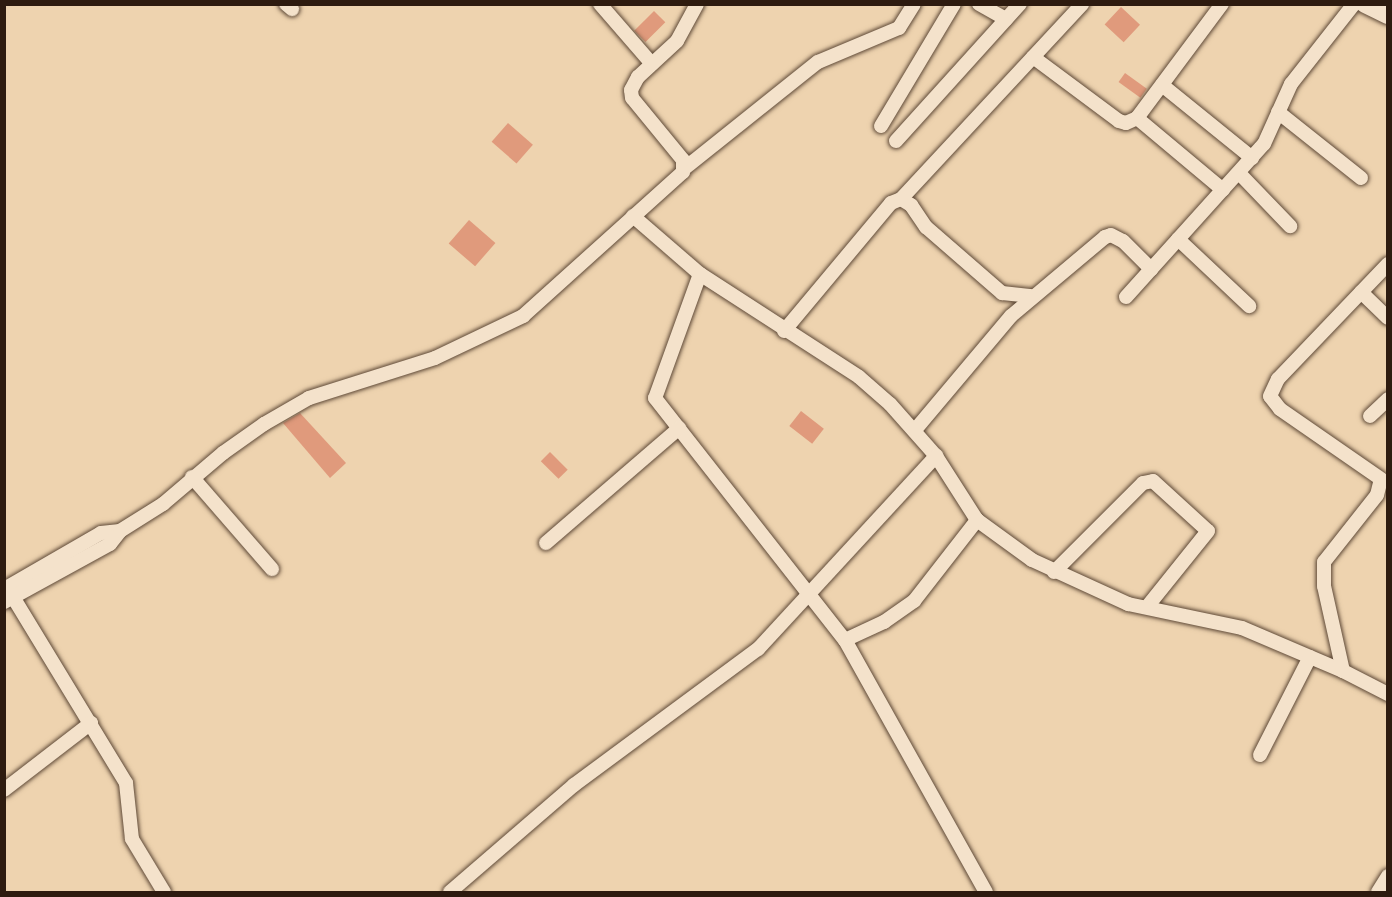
<!DOCTYPE html>
<style>
body{margin:0}
#map{position:relative;width:1392px;height:897px;overflow:hidden;background:#eed3af;font-family:Vollkorn,serif}
div>[style]{position:absolute}
[style*='--x']{left:calc(var(--x)*1px);top:calc(var(--y)*1px);width:calc(var(--w)*1px);rotate:calc(var(--a)*1deg)}
.building>*{inset:0;background:#e09a7c;transform-origin:0 0}
.roads{filter:drop-shadow(0 0 2px #5e4937) drop-shadow(0 0 2px #5e4937)}
.street>*{height:14px;margin:-7px;padding:0 7px;transform-origin:7px;border-radius:7px;background:#f4e2cb}
.secondary>*{height:18px;margin:-9px;padding:0 9px;transform-origin:9px;border-radius:9px;background:#f4e2cb}
span{translate:-50% -50%;white-space:nowrap;text-align:center;line-height:1.15;-webkit-text-stroke:6px #f4e2cb;paint-order:stroke}
.frame{position:absolute;inset:0;border:6px solid #2e1b0f;pointer-events:none}
</style>
<div id="map">
<div class="building">
<i style="left:1121px;top:7px;width:26px;height:24px;rotate:43deg"></i>
<i style="left:654px;top:11px;width:16px;height:28px;rotate:45deg"></i>
<i style="left:1125px;top:73px;width:27px;height:11px;rotate:36deg"></i>
<i style="left:508px;top:123px;width:33px;height:25px;rotate:41deg"></i>
<i style="left:469px;top:220px;width:35px;height:31px;rotate:41deg"></i>
<i style="left:801px;top:411px;width:29px;height:19px;rotate:38deg"></i>
<i style="clip-path:polygon(300px 413px,346px 463px,330px 478px,283px 423px)"></i>
<i style="left:550px;top:452px;width:25px;height:13px;rotate:45deg"></i>
</div>
<div class="roads">
<div class="street">
<i style="--x:286;--y:4;--w:8;--a:40"></i>
<i style="--x:600;--y:4;--w:79;--a:49.1"></i>
<i style="--x:979;--y:4;--w:31;--a:29"></i>
<i style="--x:1033;--y:57;--w:107;--a:36.7"></i>
<i style="--x:1119;--y:121;--w:7;--a:16"></i>
<i style="--x:1126;--y:123;--w:12;--a:-24"></i>
<i style="--x:1137;--y:118;--w:112;--a:39.9"></i>
<i style="--x:1162;--y:85;--w:116;--a:39"></i>
<i style="--x:1278;--y:112;--w:106;--a:38.5"></i>
<i style="--x:1137;--y:118;--w:142;--a:-53.3"></i>
<i style="--x:881;--y:126;--w:142;--a:-59.1"></i>
<i style="--x:896;--y:141;--w:185;--a:-47.9"></i>
<i style="--x:685;--y:168;--w:170;--a:-38.6"></i>
<i style="--x:818;--y:62;--w:88;--a:-22.8"></i>
<i style="--x:899;--y:28;--w:28;--a:-58"></i>
<i style="--x:1239;--y:173;--w:74;--a:46.1"></i>
<i style="--x:901;--y:199;--w:266;--a:-47.1"></i>
<i style="--x:633;--y:216;--w:89;--a:40.9"></i>
<i style="--x:700;--y:274;--w:189;--a:32.9"></i>
<i style="--x:859;--y:377;--w:41;--a:41.1"></i>
<i style="--x:890;--y:404;--w:69;--a:48.5"></i>
<i style="--x:936;--y:456;--w:76;--a:57.4"></i>
<i style="--x:977;--y:520;--w:68;--a:36"></i>
<i style="--x:1032;--y:560;--w:106;--a:24.6"></i>
<i style="--x:1128;--y:604;--w:116;--a:11.9"></i>
<i style="--x:1242;--y:628;--w:110;--a:23.1"></i>
<i style="--x:1343;--y:671;--w:51;--a:27.1"></i>
<i style="--x:1178;--y:239;--w:98;--a:43.3"></i>
<i style="--x:700;--y:274;--w:132;--a:109.9"></i>
<i style="--x:655;--y:398;--w:308;--a:51.9"></i>
<i style="--x:845;--y:640;--w:289;--a:60.8"></i>
<i style="--x:1361;--y:292;--w:37;--a:44"></i>
<i style="--x:1126;--y:297;--w:206;--a:-48"></i>
<i style="--x:1264;--y:144;--w:66;--a:-65.8"></i>
<i style="--x:1291;--y:84;--w:102;--a:-51.8"></i>
<i style="--x:784;--y:331;--w:167;--a:-50.1"></i>
<i style="--x:891;--y:203;--w:11;--a:-22"></i>
<i style="--x:901;--y:199;--w:12;--a:31"></i>
<i style="--x:911;--y:205;--w:27;--a:56"></i>
<i style="--x:926;--y:227;--w:101;--a:41"></i>
<i style="--x:1002;--y:293;--w:30;--a:6"></i>
<i style="--x:1370;--y:416;--w:25;--a:-43"></i>
<i style="--x:915;--y:430;--w:149;--a:-49.9"></i>
<i style="--x:1011;--y:316;--w:123;--a:-40"></i>
<i style="--x:1105;--y:237;--w:6;--a:-18"></i>
<i style="--x:1111;--y:235;--w:13;--a:27"></i>
<i style="--x:1123;--y:241;--w:40;--a:45"></i>
<i style="--x:192;--y:477;--w:122;--a:49"></i>
<i style="--x:546;--y:543;--w:176;--a:-40.8"></i>
<i style="--x:1054;--y:572;--w:126;--a:-45"></i>
<i style="--x:1143;--y:483;--w:10;--a:-11"></i>
<i style="--x:1153;--y:481;--w:74;--a:42.3"></i>
<i style="--x:1208;--y:531;--w:97;--a:128.8"></i>
<i style="--x:4;--y:589;--w:112;--a:-30"></i>
<i style="--x:101;--y:533;--w:19;--a:-6"></i>
<i style="--x:13;--y:597;--w:218;--a:58.7"></i>
<i style="--x:126;--y:783;--w:56;--a:83.9"></i>
<i style="--x:132;--y:839;--w:62;--a:58.9"></i>
<i style="--x:4;--y:602;--w:121;--a:-28.7"></i>
<i style="--x:110;--y:544;--w:16;--a:-52"></i>
<i style="--x:120;--y:531;--w:51;--a:-32.1"></i>
<i style="--x:163;--y:504;--w:79;--a:-40.4"></i>
<i style="--x:223;--y:453;--w:50;--a:-35.3"></i>
<i style="--x:264;--y:424;--w:52;--a:-30"></i>
<i style="--x:309;--y:398;--w:132;--a:-17.6"></i>
<i style="--x:435;--y:358;--w:98;--a:-25.5"></i>
<i style="--x:523;--y:316;--w:215;--a:-42"></i>
<i style="--x:683;--y:172;--w:12;--a:-90"></i>
<i style="--x:683;--y:160;--w:80;--a:-129.4"></i>
<i style="--x:632;--y:98;--w:8;--a:-97"></i>
<i style="--x:631;--y:90;--w:15;--a:-62"></i>
<i style="--x:638;--y:77;--w:53;--a:-42.7"></i>
<i style="--x:677;--y:41;--w:42;--a:-61.6"></i>
<i style="--x:845;--y:640;--w:43;--a:-24.8"></i>
<i style="--x:884;--y:622;--w:37;--a:-35"></i>
<i style="--x:914;--y:601;--w:103;--a:-52.1"></i>
<i style="--x:1343;--y:671;--w:87;--a:-102.6"></i>
<i style="--x:1324;--y:586;--w:24;--a:-90"></i>
<i style="--x:1324;--y:562;--w:85;--a:-51.7"></i>
<i style="--x:1377;--y:495;--w:16;--a:-76"></i>
<i style="--x:1381;--y:479;--w:123;--a:-145.3"></i>
<i style="--x:1280;--y:409;--w:16;--a:-128"></i>
<i style="--x:1270;--y:396;--w:19;--a:-65"></i>
<i style="--x:1278;--y:379;--w:159;--a:-46.3"></i>
<i style="--x:1260;--y:755;--w:110;--a:-63"></i>
<i style="--x:4;--y:790;--w:110;--a:-37.6"></i>
<i style="--x:450;--y:892;--w:164;--a:-40.8"></i>
<i style="--x:574;--y:785;--w:229;--a:-36.5"></i>
<i style="--x:758;--y:649;--w:263;--a:-47.3"></i>
<i style="--x:1378;--y:892;--w:19;--a:-58"></i>
</div>
<div class="secondary">
<i style="--x:1365;--y:4;--w:25;--a:26"></i>
</div>
</div>
<div class="frame"></div>
</div>
